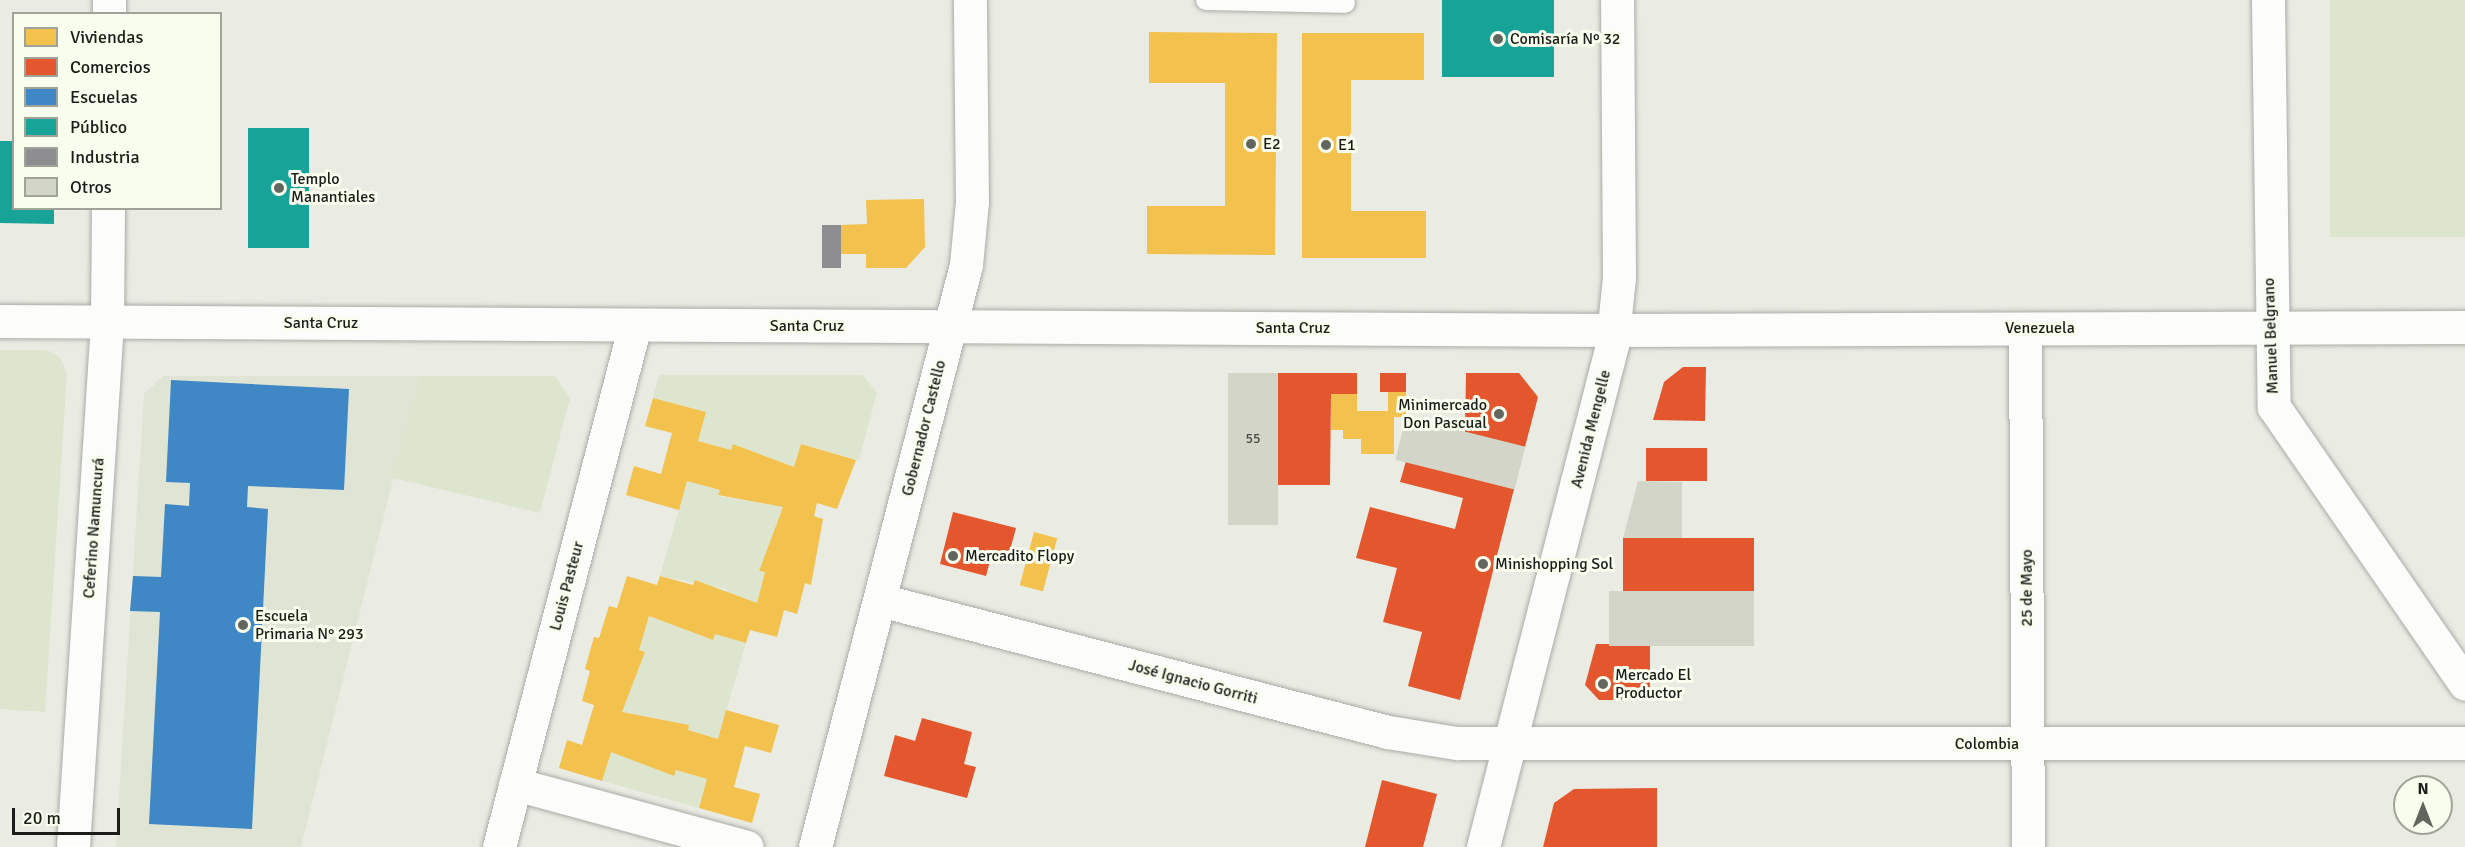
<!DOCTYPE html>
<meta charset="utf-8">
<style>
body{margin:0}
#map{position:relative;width:2465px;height:847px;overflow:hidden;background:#eaece4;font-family:Signika,sans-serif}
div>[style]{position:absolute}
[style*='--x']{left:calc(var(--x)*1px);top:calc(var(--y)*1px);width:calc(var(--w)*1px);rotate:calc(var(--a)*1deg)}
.built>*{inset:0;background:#dfe4d4}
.green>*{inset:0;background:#dee5cf;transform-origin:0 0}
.homes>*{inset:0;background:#f2c14e;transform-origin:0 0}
.shops>*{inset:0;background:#e4572e;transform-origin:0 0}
.schools>*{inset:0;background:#3f88c5}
.public>*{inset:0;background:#17a398;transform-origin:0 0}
.industry>*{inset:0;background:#8d8d92;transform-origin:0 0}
.building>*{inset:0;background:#d2d5c8;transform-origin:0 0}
.roads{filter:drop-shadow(0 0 2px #aaaca5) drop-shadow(0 0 2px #aaaca5)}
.lane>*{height:20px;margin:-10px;padding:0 10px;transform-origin:10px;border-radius:10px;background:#fcfcfb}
.street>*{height:33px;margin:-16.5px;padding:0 16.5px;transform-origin:16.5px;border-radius:16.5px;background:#fcfcfb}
.secondary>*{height:33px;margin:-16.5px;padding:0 16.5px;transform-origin:16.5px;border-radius:16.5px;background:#fcfcfb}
.primary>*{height:33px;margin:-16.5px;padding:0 16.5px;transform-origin:16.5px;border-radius:16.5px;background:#fcfcfb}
.dots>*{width:16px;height:16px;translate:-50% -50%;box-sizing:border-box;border:3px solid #f8fdee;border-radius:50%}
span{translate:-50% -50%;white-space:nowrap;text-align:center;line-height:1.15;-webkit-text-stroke:6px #f8fdee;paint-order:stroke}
.number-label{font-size:14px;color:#494b44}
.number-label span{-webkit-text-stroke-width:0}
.poi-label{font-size:16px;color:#1b1d18}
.left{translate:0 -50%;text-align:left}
.right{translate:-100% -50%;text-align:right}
.street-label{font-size:16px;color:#1b1d18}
.legend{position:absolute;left:12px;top:12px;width:210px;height:198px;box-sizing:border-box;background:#f8fdee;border:2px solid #a0a398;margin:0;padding:8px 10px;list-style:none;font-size:18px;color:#1b1d18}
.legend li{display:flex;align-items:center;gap:12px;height:30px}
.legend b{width:30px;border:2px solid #a0a398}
.north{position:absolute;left:2393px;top:775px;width:60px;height:60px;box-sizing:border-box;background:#f8fdee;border:2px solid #a0a398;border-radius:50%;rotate:0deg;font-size:16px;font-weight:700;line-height:24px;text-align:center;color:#1b1d18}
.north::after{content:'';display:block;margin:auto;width:21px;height:27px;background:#63655f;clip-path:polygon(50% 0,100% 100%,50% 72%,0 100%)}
.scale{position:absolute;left:12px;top:808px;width:108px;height:27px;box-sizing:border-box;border:3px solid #1b1d18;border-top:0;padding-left:8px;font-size:18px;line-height:21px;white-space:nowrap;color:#1b1d18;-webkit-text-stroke:4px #f8fdee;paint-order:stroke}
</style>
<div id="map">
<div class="built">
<i style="clip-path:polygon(163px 376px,419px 376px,301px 847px,116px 847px,144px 394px)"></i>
</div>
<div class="green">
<i style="left:2330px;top:0;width:135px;height:237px"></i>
<i style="clip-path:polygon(0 350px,47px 350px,60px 357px,67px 373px,45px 712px,0 709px)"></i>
<i style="clip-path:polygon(659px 375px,863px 375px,877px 393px,859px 460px,801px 444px,794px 467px,733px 444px,731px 450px,698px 441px,706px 412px,653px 398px)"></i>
<i style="clip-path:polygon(419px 376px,555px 376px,570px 398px,540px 513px,393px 478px)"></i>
<i style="clip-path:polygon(687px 481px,720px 490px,718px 496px,783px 507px,759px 571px,765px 572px,757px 603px,726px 594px,727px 589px,660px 576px)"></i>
<i style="clip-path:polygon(649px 616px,713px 640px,715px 634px,746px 643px,718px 739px,688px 730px,689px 725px,622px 712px,645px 652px,639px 650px)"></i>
<i style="clip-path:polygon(611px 752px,674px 776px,676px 770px,707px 779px,699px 808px,602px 781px)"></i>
</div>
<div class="homes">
<i style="clip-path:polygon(1149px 32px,1277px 33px,1275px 255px,1147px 254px,1147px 206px,1225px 206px,1225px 83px,1149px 83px)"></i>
<i style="clip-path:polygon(1302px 33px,1424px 33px,1424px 80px,1351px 80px,1351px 211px,1426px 211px,1426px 258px,1302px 258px)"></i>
<i style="clip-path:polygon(924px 199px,925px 247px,906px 268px,866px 268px,866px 254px,841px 254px,841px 225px,867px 224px,866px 200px)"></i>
<i style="clip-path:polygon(1388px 392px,1406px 392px,1406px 417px,1394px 417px,1394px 454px,1361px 454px,1361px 439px,1343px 439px,1343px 430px,1331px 430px,1331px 394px,1357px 394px,1357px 411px,1388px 411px)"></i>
<i style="clip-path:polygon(653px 398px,706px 412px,698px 441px,731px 450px,733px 444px,794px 467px,801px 444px,856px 460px,837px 509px,817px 503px,814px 516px,823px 519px,811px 585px,805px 583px,797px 614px,784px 610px,777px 637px,750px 630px,746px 643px,715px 634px,713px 640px,649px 616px,639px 650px,645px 652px,622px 712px,689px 725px,688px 730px,718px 739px,726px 710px,779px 725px,771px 753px,745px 746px,734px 787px,760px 794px,752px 823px,699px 808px,707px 779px,676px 770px,674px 776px,611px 752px,602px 781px,559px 768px,567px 740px,582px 745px,594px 705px,582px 701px,590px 671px,585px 669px,594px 637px,599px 638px,609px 606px,617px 608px,627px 576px,657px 585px,660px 576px,693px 585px,695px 580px,757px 603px,765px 572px,759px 571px,783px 507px,718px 495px,720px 490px,687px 481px,679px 510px,626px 495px,634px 466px,661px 474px,672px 433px,645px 426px)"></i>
<i style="left:1034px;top:532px;width:24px;height:55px;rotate:15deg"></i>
</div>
<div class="shops">
<i style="clip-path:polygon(1683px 367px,1706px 367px,1705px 421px,1653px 420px,1664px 382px)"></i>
<i style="clip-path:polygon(1278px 373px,1357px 373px,1357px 394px,1331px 394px,1330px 485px,1278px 485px)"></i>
<i style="left:1380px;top:373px;width:26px;height:19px"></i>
<i style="clip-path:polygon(1466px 373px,1519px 373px,1538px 397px,1525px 447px,1465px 432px)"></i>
<i style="left:1646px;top:448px;width:61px;height:33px"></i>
<i style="clip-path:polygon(1406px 461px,1514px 489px,1460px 700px,1408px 686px,1422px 632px,1383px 622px,1397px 568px,1356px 558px,1370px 507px,1455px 529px,1463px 498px,1400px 482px)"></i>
<i style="clip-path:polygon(953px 512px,1016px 528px,1009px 554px,993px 550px,986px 576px,940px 564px)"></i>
<i style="left:1623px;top:538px;width:131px;height:55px"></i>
<i style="clip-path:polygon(1596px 644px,1650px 644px,1650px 700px,1599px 700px,1585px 685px)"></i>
<i style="clip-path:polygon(922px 718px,972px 732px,964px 764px,976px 767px,967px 798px,884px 776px,895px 735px,915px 741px)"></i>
<i style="clip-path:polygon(1382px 780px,1437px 794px,1423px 847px,1365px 847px)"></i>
<i style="clip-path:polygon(1657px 788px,1657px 847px,1543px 847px,1554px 803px,1574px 789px)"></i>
</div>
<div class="schools">
<i style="clip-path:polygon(171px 380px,349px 389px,344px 490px,248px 486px,247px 507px,268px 509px,252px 829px,149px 824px,160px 612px,130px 611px,133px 576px,161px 577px,165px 504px,189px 506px,190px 483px,166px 482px)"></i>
</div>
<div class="public">
<i style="left:1442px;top:0;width:112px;height:77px"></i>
<i style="left:248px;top:128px;width:61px;height:120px"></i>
<i style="clip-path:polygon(0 141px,14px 141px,14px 208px,54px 208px,54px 224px,0 223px)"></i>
</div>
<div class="industry">
<i style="left:822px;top:225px;width:19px;height:43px"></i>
</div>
<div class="building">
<i style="left:1228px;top:373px;width:50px;height:152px"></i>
<i style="left:1406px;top:417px;width:123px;height:44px;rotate:14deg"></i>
<i style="clip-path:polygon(1638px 481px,1682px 482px,1682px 538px,1623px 538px)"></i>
<i style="left:1609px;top:591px;width:145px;height:55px"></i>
</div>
<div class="roads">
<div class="lane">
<i style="--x:1206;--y:0;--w:139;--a:1.2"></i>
</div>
<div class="street">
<i style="--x:2268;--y:0;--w:407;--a:89.2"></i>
<i style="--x:2274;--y:407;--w:336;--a:55.4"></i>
<i style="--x:2025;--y:329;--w:518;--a:89.67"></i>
<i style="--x:880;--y:600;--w:525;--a:14.57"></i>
<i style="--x:1388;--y:732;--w:70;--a:9.1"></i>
<i style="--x:1457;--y:743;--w:1008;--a:0"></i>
<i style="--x:515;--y:784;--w:240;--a:15.2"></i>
<i style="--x:499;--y:847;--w:539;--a:-75.4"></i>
<i style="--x:815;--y:847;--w:601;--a:-75.46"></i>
<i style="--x:966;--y:265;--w:63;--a:-84.6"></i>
<i style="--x:972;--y:202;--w:202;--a:-90.6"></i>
</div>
<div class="secondary">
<i style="--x:109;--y:14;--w:14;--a:-90"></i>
<i style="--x:0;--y:321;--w:1614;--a:0.32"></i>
<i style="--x:1614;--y:330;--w:851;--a:-0.2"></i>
<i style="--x:73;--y:847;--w:526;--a:-86.29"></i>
<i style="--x:107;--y:322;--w:114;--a:-89.5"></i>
</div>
<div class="primary">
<i style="--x:1483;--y:847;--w:518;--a:-75.59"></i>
<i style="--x:1612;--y:345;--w:68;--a:-84.1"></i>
<i style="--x:1619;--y:277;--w:277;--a:-90.4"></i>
</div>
</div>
<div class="dots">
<i style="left:1498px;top:39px;background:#63655f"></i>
<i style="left:1251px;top:144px;background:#63655f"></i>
<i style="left:1326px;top:145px;background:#63655f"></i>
<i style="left:279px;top:188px;background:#63655f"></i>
<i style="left:1499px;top:414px;background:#63655f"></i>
<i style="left:953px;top:556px;background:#63655f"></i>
<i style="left:1483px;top:564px;background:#63655f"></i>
<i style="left:243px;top:625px;background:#63655f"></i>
<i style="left:1603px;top:684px;background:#63655f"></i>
</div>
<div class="number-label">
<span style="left:1253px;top:439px">55</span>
</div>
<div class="poi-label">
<span class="left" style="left:1510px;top:39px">Comisaría Nº 32</span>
<span class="left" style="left:1263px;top:144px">E2</span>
<span class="left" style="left:1338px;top:145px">E1</span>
<span class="left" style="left:291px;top:188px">Templo<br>Manantiales</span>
<span class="right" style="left:1487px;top:414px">Minimercado<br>Don Pascual</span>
<span class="left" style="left:965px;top:556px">Mercadito Flopy</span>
<span class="left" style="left:1495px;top:564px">Minishopping Sol</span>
<span class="left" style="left:255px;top:625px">Escuela<br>Primaria N° 293</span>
<span class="left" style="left:1615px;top:684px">Mercado El<br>Productor</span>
</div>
<div class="street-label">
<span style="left:321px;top:323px">Santa Cruz</span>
<span style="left:807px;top:326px">Santa Cruz</span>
<span style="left:1293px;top:328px">Santa Cruz</span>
<span style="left:2040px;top:328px">Venezuela</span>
<span style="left:2271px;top:336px;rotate:-92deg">Manuel Belgrano</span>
<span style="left:924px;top:428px;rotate:-76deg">Gobernador Castello</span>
<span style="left:1591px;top:429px;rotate:-76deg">Avenida Mengelle</span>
<span style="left:94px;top:528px;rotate:-86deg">Ceferino Namuncurá</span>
<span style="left:567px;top:586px;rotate:-75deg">Louis Pasteur</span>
<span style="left:2027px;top:588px;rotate:-90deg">25 de Mayo</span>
<span style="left:1193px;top:682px;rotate:15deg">José Ignacio Gorriti</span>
<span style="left:1987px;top:744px">Colombia</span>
</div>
<ul class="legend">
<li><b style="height:16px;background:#f2c14e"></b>Viviendas</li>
<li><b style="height:16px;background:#e4572e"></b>Comercios</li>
<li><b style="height:16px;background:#3f88c5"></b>Escuelas</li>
<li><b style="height:16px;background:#17a398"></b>Público</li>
<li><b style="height:16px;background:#8d8d92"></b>Industria</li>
<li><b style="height:16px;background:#d2d5c8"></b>Otros</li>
</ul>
<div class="north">N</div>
<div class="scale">20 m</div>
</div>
